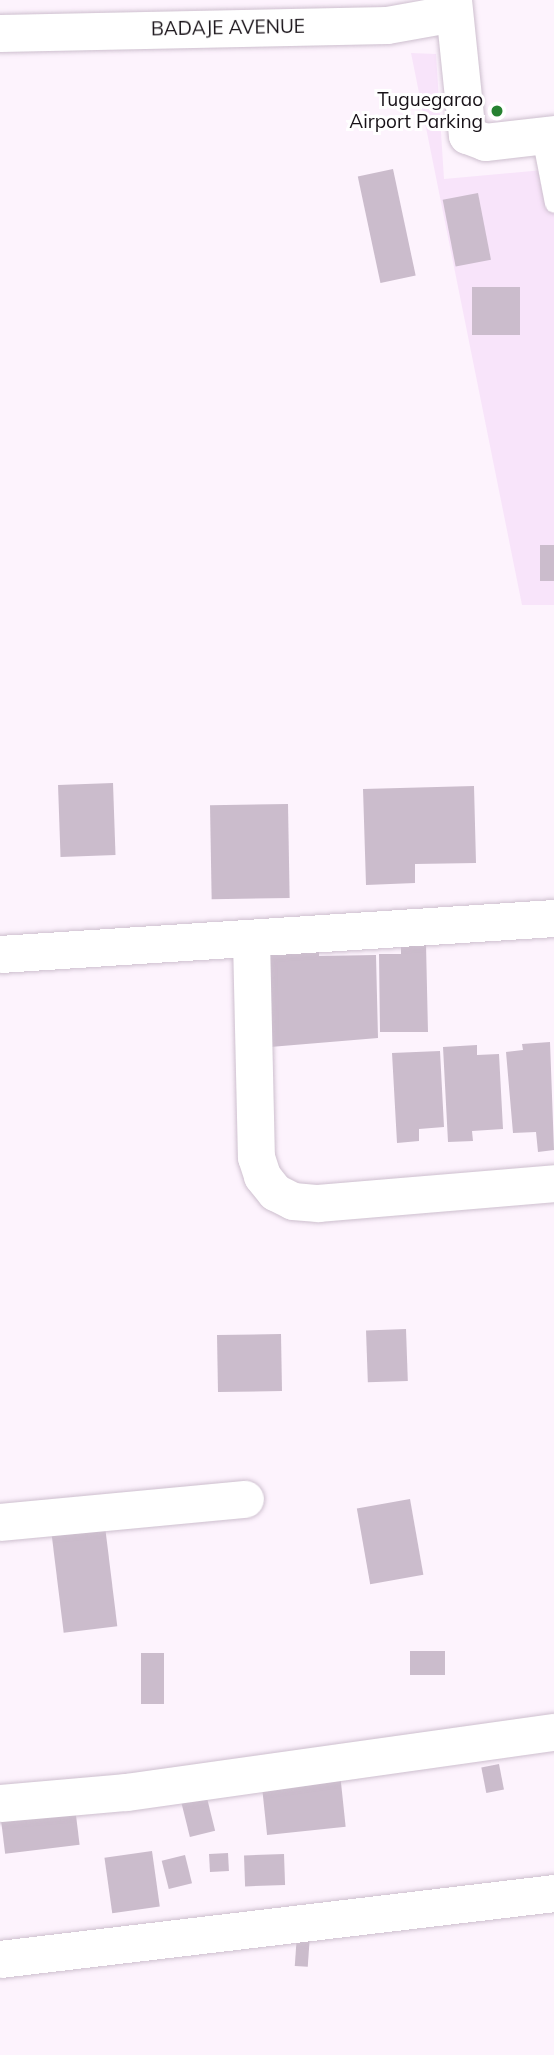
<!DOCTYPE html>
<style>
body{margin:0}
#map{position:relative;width:554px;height:2055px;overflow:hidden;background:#fdf3fd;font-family:Mulish,sans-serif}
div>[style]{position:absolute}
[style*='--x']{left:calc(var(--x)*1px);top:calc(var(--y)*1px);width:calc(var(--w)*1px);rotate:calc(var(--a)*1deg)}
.built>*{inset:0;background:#f8e4fa}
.building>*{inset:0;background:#cbbccc;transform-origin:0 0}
.roads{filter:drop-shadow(0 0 2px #cdbfce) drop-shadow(0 0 2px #cdbfce)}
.lane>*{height:19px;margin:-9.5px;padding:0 9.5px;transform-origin:9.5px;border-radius:9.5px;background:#fff}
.street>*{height:37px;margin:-18.5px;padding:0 18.5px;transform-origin:18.5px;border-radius:18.5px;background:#fff}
.dots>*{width:19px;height:19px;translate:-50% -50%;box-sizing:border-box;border:4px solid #fff;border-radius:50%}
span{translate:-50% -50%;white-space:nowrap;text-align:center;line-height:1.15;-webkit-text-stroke:6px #fff;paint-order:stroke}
.street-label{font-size:19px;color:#181218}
.poi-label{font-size:19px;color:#181218}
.right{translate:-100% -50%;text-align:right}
</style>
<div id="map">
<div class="built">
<i style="clip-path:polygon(411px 53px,436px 54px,444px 179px,554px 169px,554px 605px,522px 605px)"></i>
</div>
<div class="building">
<i style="left:393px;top:169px;width:109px;height:36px;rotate:78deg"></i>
<i style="left:478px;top:193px;width:68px;height:36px;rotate:79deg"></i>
<i style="left:472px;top:287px;width:48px;height:48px"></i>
<i style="left:554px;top:545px;width:36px;height:14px;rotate:90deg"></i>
<i style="left:113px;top:783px;width:72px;height:55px;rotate:88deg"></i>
<i style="clip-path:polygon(474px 786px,476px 863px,415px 864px,415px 883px,366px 885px,363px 789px)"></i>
<i style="left:288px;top:804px;width:94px;height:78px;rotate:89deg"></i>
<i style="clip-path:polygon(319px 944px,319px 956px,376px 955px,378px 1038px,270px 1047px,267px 945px)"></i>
<i style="clip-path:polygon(401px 944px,426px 944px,428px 1032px,380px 1032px,379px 954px,401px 954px)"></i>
<i style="clip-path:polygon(550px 1042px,554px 1150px,538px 1152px,536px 1132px,513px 1133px,506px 1052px,523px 1050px,522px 1044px)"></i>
<i style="clip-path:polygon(477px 1045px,477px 1055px,499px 1054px,503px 1129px,472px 1131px,473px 1141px,448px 1142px,443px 1047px)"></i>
<i style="clip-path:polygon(440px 1051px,444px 1127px,419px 1129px,419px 1141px,397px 1143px,392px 1053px)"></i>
<i style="left:406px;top:1329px;width:52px;height:40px;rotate:88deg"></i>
<i style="left:281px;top:1334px;width:57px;height:64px;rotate:89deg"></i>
<i style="left:410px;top:1499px;width:77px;height:54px;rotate:80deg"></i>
<i style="left:104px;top:1518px;width:109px;height:54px;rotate:83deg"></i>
<i style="left:445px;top:1651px;width:24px;height:35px;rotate:90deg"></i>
<i style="left:141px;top:1653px;width:23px;height:51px"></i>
<i style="left:499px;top:1764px;width:26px;height:18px;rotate:79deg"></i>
<i style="left:340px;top:1773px;width:54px;height:79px;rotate:84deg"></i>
<i style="left:204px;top:1786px;width:46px;height:26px;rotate:76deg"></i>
<i style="left:74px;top:1799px;width:46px;height:75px;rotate:83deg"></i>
<i style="left:152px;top:1851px;width:56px;height:48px;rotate:82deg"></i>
<i style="left:228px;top:1853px;width:18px;height:19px;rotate:87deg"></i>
<i style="left:284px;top:1854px;width:31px;height:40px;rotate:88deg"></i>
<i style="left:185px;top:1855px;width:29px;height:24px;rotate:76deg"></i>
<i style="left:297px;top:1934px;width:13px;height:32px;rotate:4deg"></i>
</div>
<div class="roads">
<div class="lane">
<i style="--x:541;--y:136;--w:68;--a:79"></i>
</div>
<div class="street">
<i style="--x:453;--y:0;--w:136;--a:84.1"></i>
<i style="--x:467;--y:135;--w:19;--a:21"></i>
<i style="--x:485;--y:142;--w:69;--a:-6.6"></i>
<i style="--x:0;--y:33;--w:387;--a:-1.2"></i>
<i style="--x:387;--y:25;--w:68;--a:-10.2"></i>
<i style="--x:251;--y:940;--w:217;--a:88.7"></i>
<i style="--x:256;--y:1157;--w:20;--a:72"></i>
<i style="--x:262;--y:1176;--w:21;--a:51"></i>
<i style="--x:275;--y:1192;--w:20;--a:27"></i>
<i style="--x:293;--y:1201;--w:25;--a:5"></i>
<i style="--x:318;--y:1203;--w:237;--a:-4.8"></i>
<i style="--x:0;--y:954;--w:555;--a:-3.72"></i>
<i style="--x:0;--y:1522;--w:246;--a:-5.4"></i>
<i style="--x:0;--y:1803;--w:126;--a:-5"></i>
<i style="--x:126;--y:1792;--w:432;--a:-8"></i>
<i style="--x:0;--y:1959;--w:558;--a:-6.79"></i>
</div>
</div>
<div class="dots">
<i style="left:497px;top:111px;background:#268131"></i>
</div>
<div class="street-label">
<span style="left:228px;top:28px;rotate:-1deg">BADAJE AVENUE</span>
</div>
<div class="poi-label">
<span class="right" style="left:483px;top:111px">Tuguegarao<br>Airport Parking</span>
</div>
</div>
